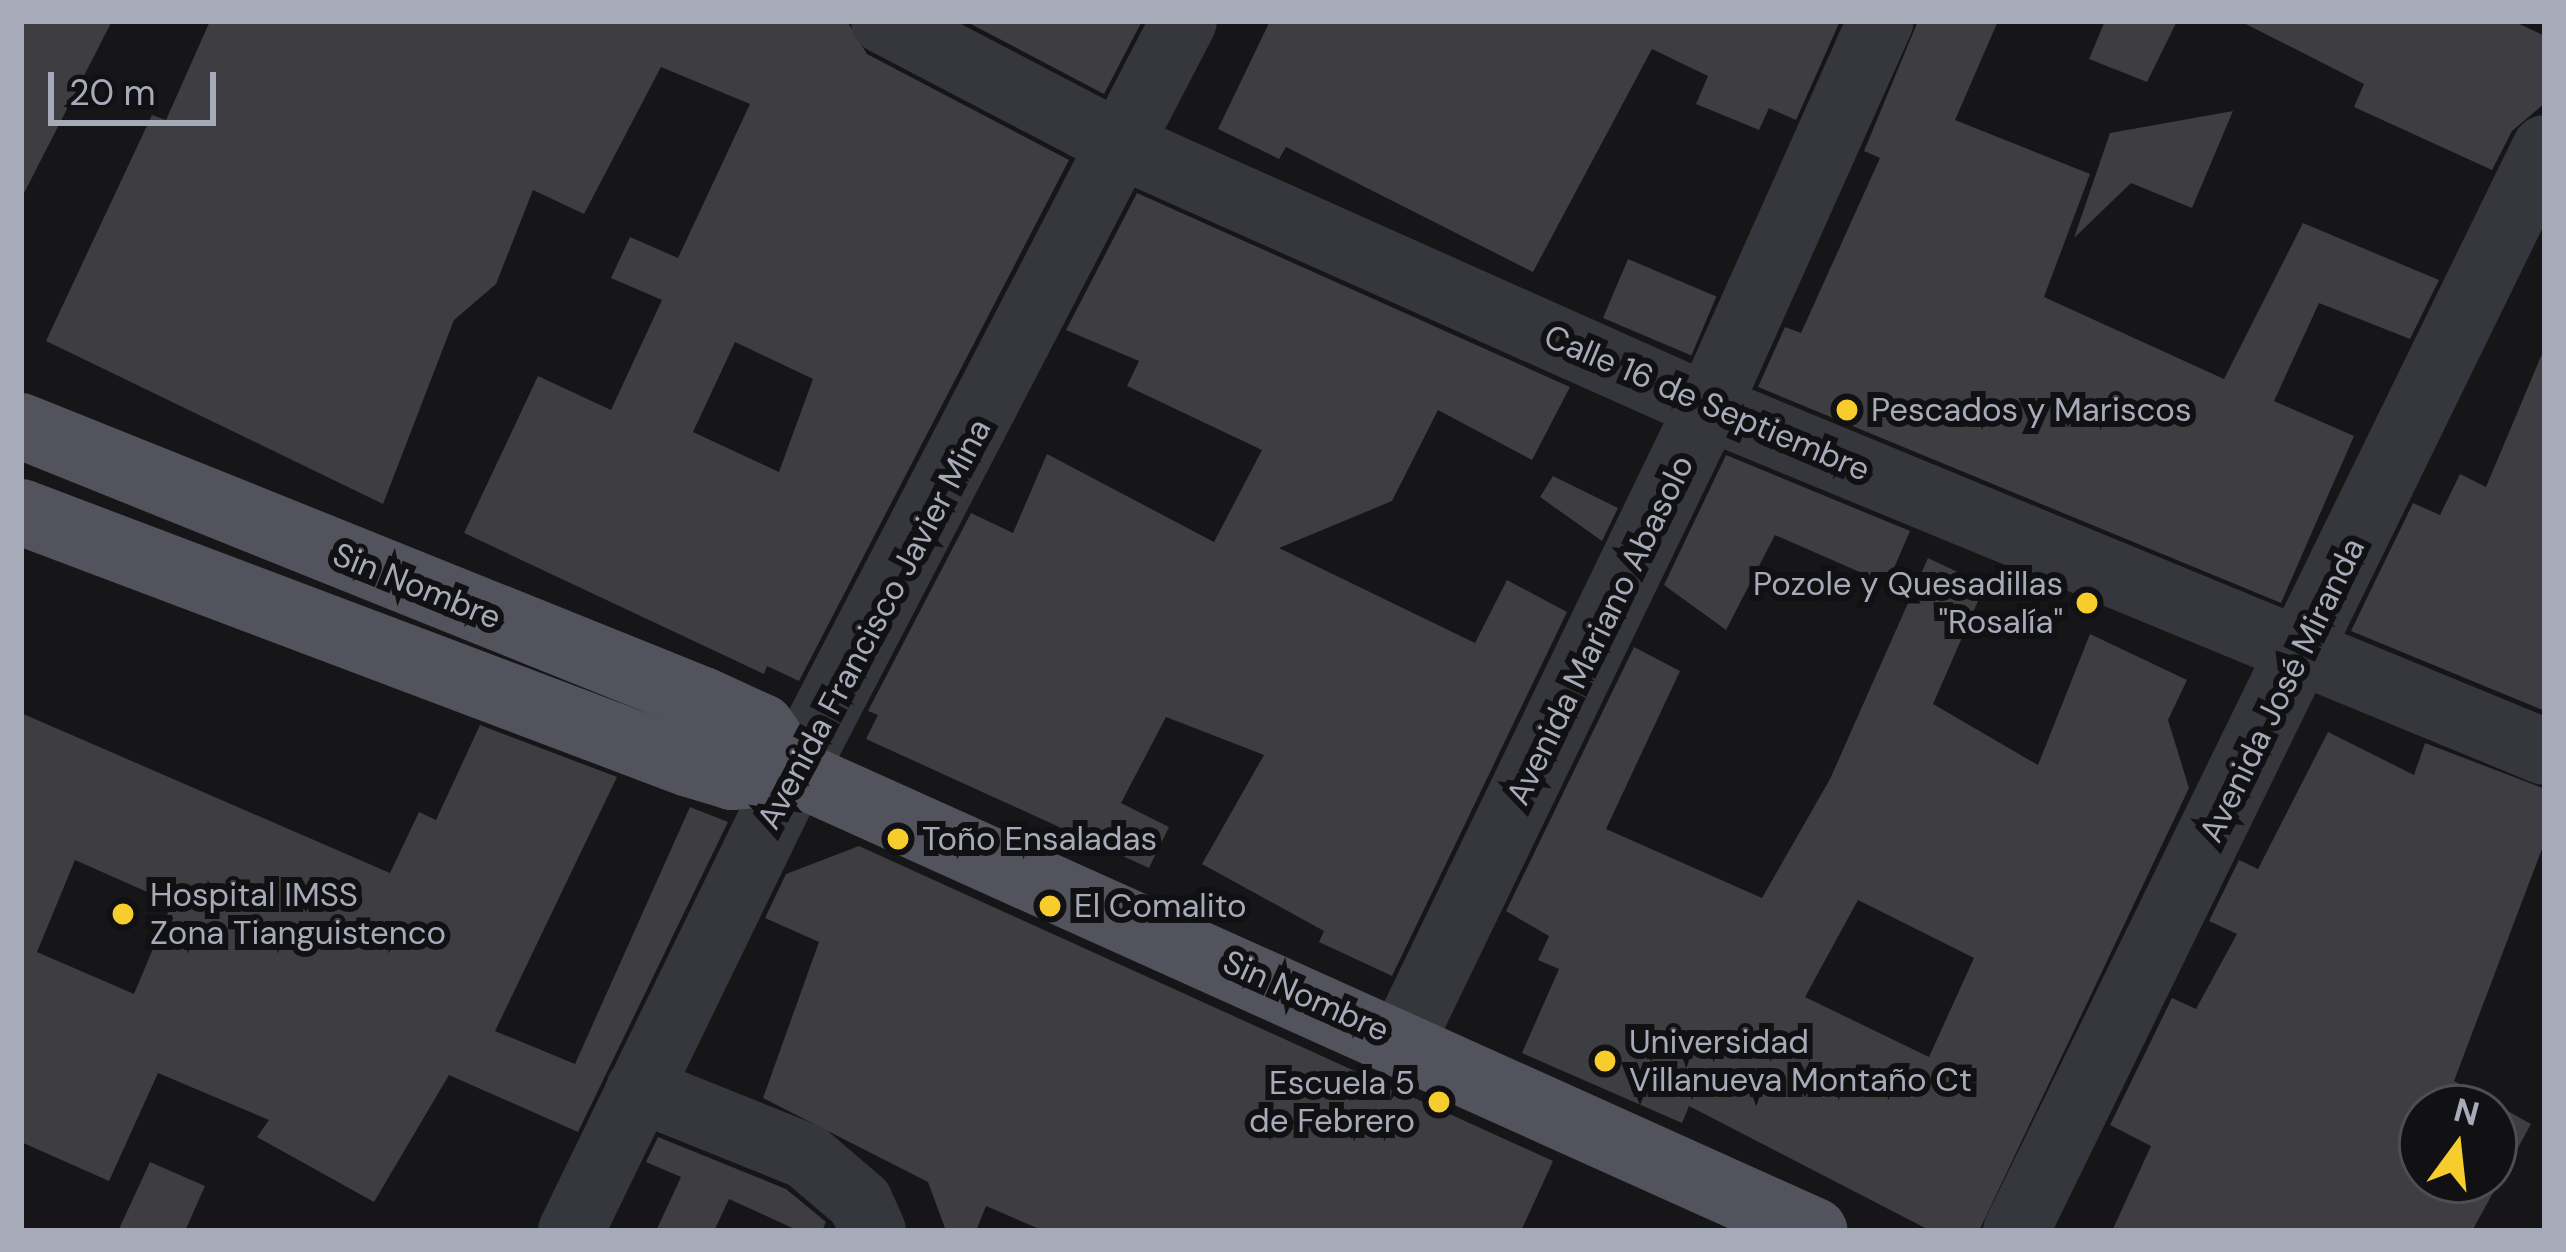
<!DOCTYPE html>
<meta charset="utf-8">
<style>
body{margin:0}
#map{position:relative;width:2566px;height:1252px;overflow:hidden;background:#161517;font-family:"DM Sans",sans-serif}
div>[style]{position:absolute}
[style*='--x']{left:calc(var(--x)*1px);top:calc(var(--y)*1px);width:calc(var(--w)*1px);rotate:calc(var(--a)*1deg)}
.building>*{inset:0;background:#3d3d42;transform-origin:0 0}
.minor>*{height:66px;margin:-33px;padding:0 33px;transform-origin:33px;border-radius:33px;background:#36373d}
.major>*{height:66px;margin:-33px;padding:0 33px;transform-origin:33px;border-radius:33px;background:#52535c}
.dots>*{width:33px;height:33px;translate:-50% -50%;box-sizing:border-box;border:6px solid #111012;border-radius:50%}
span{translate:-50% -50%;white-space:nowrap;text-align:center;line-height:1.15;-webkit-text-stroke:12px #111012;paint-order:stroke}
.street-label{font-size:33px;color:#a7aab8}
.poi-label{font-size:33px;color:#a7aab8}
.left{translate:0 -50%;text-align:left}
.right{translate:-100% -50%;text-align:right}
.frame{position:absolute;inset:0;border:24px solid #a7aab8;pointer-events:none}
.north{position:absolute;left:2398px;top:1084px;width:120px;height:120px;box-sizing:border-box;background:#111012;border:3px solid #4d4e54;border-radius:50%;rotate:15deg;font-size:33px;font-weight:700;line-height:48px;text-align:center;color:#a7aab8}
.north::after{content:'';display:block;margin:auto;width:42px;height:54px;background:#f7cc2d;clip-path:polygon(50% 0,100% 100%,50% 72%,0 100%)}
.scale{position:absolute;left:48px;top:72px;width:168px;height:54px;box-sizing:border-box;border:6px solid #a7aab8;border-top:0;padding-left:15px;font-size:36px;line-height:42px;white-space:nowrap;color:#a7aab8;-webkit-text-stroke:9px #111012;paint-order:stroke}
</style>
<div id="map">
<div class="building">
<i style="clip-path:polygon(21px 21px,112px 21px,21px 199px)"></i>
<i style="clip-path:polygon(evenodd,210px 21px,847px 21px,867px 54px,1069px 160px,799px 681px,767px 666px,764px 674px,464px 533px,538px 376px,611px 410px,662px 300px,611px 278px,630px 237px,678px 258px,750px 104px,661px 67px,584px 214px,533px 190px,496px 284px,454px 320px,383px 504px,46px 341px,152px 115px,166px 120px,210px 21px,735px 342px,813px 379px,779px 472px,693px 432px,735px 342px)"></i>
<i style="clip-path:polygon(965px 21px,1142px 21px,1104px 94px)"></i>
<i style="clip-path:polygon(1270px 21px,1840px 21px,1796px 120px,1769px 108px,1759px 130px,1696px 104px,1708px 76px,1652px 49px,1533px 272px,1286px 147px,1279px 159px,1218px 129px)"></i>
<i style="clip-path:polygon(1918px 21px,1998px 21px,1955px 120px,2090px 174px,2044px 297px,2224px 379px,2303px 223px,2439px 280px,2410px 339px,2319px 303px,2274px 401px,2354px 436px,2281px 603px,1758px 387px,1785px 327px,1801px 333px,1880px 158px,1864px 151px)"></i>
<i style="clip-path:polygon(2105px 21px,2177px 21px,2147px 82px,2089px 59px)"></i>
<i style="clip-path:polygon(2240px 21px,2513px 21px,2545px 36px,2545px 103px,2512px 131px,2492px 170px,2354px 107px,2364px 84px)"></i>
<i style="clip-path:polygon(2233px 111px,2192px 208px,2131px 183px,2074px 238px,2110px 133px)"></i>
<i style="clip-path:polygon(1137px 193px,1570px 387px,1532px 460px,1438px 410px,1392px 501px,1279px 548px,1475px 643px,1507px 580px,1567px 612px,1392px 976px,1319px 942px,1324px 931px,1202px 864px,1264px 755px,1166px 717px,1121px 803px,1169px 827px,1149px 868px,866px 739px,878px 715px,868px 711px,971px 513px,1013px 533px,1047px 454px,1214px 542px,1262px 450px,1127px 386px,1139px 361px,1066px 330px)"></i>
<i style="left:1628px;top:259px;width:96px;height:64px;rotate:23deg"></i>
<i style="clip-path:polygon(2545px 347px,2545px 711px,2351px 631px,2413px 503px,2440px 515px,2460px 474px,2486px 487px)"></i>
<i style="clip-path:polygon(1726px 455px,1910px 531px,1887px 584px,1775px 535px,1726px 630px,1664px 585px)"></i>
<i style="clip-path:polygon(1553px 476px,1618px 508px,1602px 541px,1540px 497px)"></i>
<i style="clip-path:polygon(evenodd,1928px 558px,1985px 585px,1933px 704px,2038px 765px,2090px 634px,2187px 680px,2168px 720px,2189px 788px,1979px 1231px,1931px 1231px,1689px 1106px,1682px 1123px,1522px 1053px,1559px 969px,1538px 960px,1549px 936px,1506px 911px,1634px 647px,1680px 671px,1606px 829px,1762px 898px,1830px 779px,1928px 558px,1858px 900px,1974px 958px,1929px 1057px,1805px 997px,1858px 900px)"></i>
<i style="clip-path:polygon(evenodd,21px 713px,390px 873px,419px 812px,436px 820px,480px 725px,617px 777px,495px 1031px,575px 1064px,690px 807px,728px 822px,578px 1132px,449px 1075px,374px 1202px,257px 1137px,269px 1120px,158px 1073px,109px 1181px,21px 1142px,21px 713px,75px 860px,172px 903px,134px 994px,37px 952px,75px 860px)"></i>
<i style="clip-path:polygon(evenodd,2328px 732px,2414px 775px,2425px 743px,2545px 789px,2545px 841px,2454px 1081px,2531px 1124px,2472px 1231px,2112px 1231px,2151px 1146px,2110px 1125px,2172px 998px,2196px 1009px,2237px 934px,2209px 921px,2239px 860px,2258px 869px,2328px 732px,2422px 1108px,2494px 1108px,2494px 1180px,2422px 1180px,2422px 1108px)"></i>
<i style="clip-path:polygon(859px 846px,1553px 1161px,1521px 1231px,1044px 1231px,986px 1206px,976px 1231px,946px 1231px,928px 1182px,763px 1098px,819px 942px,765px 918px,786px 874px)"></i>
<i style="clip-path:polygon(658px 1137px,786px 1189px,826px 1222px,822px 1231px,799px 1231px,729px 1199px,714px 1231px,656px 1231px,681px 1177px,646px 1162px)"></i>
<i style="clip-path:polygon(150px 1162px,205px 1186px,185px 1231px,118px 1231px)"></i>
</div>
<div class="minor">
<i style="--x:884;--y:21;--w:272;--a:27.6"></i>
<i style="--x:1125;--y:147;--w:638;--a:24.04"></i>
<i style="--x:1708;--y:407;--w:905;--a:22.4"></i>
<i style="--x:1403;--y:1039;--w:702;--a:-64.24"></i>
<i style="--x:1708;--y:407;--w:423;--a:-65.9"></i>
<i style="--x:639;--y:1089;--w:180;--a:21.9"></i>
<i style="--x:806;--y:1156;--w:71;--a:40.4"></i>
<i style="--x:860;--y:1202;--w:32;--a:66"></i>
<i style="--x:571;--y:1231;--w:510;--a:-64.09"></i>
<i style="--x:794;--y:772;--w:846;--a:-62.56"></i>
<i style="--x:2016;--y:1231;--w:1205;--a:-63.97"></i>
</div>
<div class="major">
<i style="--x:21;--y:426;--w:735;--a:21.89"></i>
<i style="--x:703;--y:700;--w:65;--a:24.6"></i>
<i style="--x:762;--y:727;--w:55;--a:54.6"></i>
<i style="--x:21;--y:512;--w:714;--a:20.67"></i>
<i style="--x:689;--y:764;--w:45;--a:16.8"></i>
<i style="--x:732;--y:777;--w:62;--a:-4.6"></i>
<i style="--x:794;--y:772;--w:1119;--a:24.21"></i>
</div>
<div class="dots">
<i style="left:1847px;top:410px;background:#f7cc2d"></i>
<i style="left:2087px;top:603px;background:#f7cc2d"></i>
<i style="left:898px;top:839px;background:#f7cc2d"></i>
<i style="left:1050px;top:906px;background:#f7cc2d"></i>
<i style="left:123px;top:914px;background:#f7cc2d"></i>
<i style="left:1605px;top:1061px;background:#f7cc2d"></i>
<i style="left:1439px;top:1102px;background:#f7cc2d"></i>
</div>
<div class="street-label">
<span style="left:1707px;top:403px;rotate:23deg">Calle 16 de Septiembre</span>
<span style="left:417px;top:586px;rotate:22deg">Sin Nombre</span>
<span style="left:874px;top:624px;rotate:-62deg">Avenida Francisco Javier Mina</span>
<span style="left:1600px;top:630px;rotate:-64deg">Avenida Mariano Abasolo</span>
<span style="left:2282px;top:690px;rotate:-64deg">Avenida José Miranda</span>
<span style="left:1306px;top:996px;rotate:24deg">Sin Nombre</span>
</div>
<div class="poi-label">
<span class="left" style="left:1871px;top:410px">Pescados y Mariscos</span>
<span class="right" style="left:2063px;top:603px">Pozole y Quesadillas<br>"Rosalía"</span>
<span class="left" style="left:922px;top:839px">Toño Ensaladas</span>
<span class="left" style="left:150px;top:914px">Hospital IMSS<br>Zona Tianguistenco</span>
<span class="left" style="left:1074px;top:906px">El Comalito</span>
<span class="left" style="left:1629px;top:1061px">Universidad<br>Villanueva Montaño Ct</span>
<span class="right" style="left:1415px;top:1102px">Escuela 5<br>de Febrero</span>
</div>
<div class="frame"></div>
<div class="north">N</div>
<div class="scale">20 m</div>
</div>
